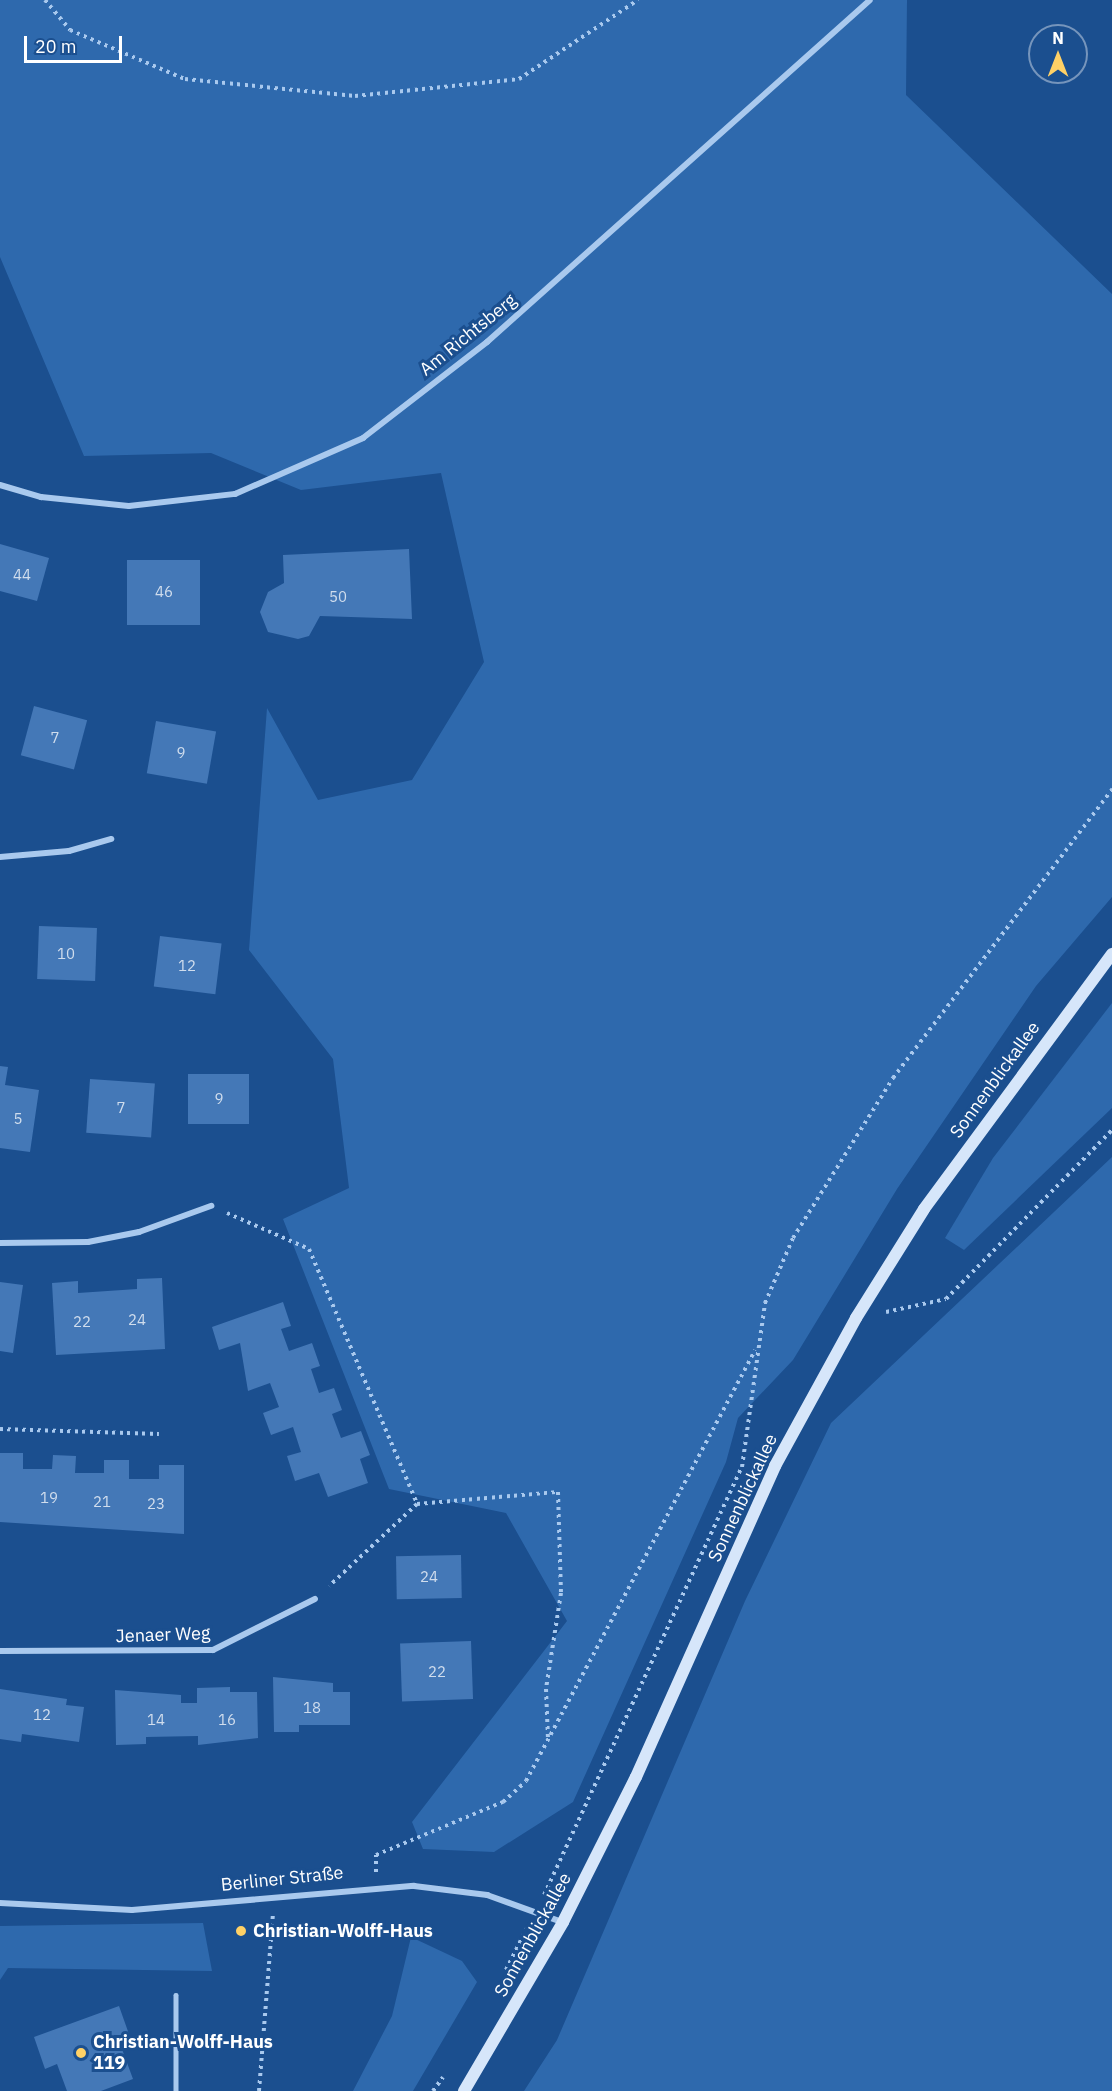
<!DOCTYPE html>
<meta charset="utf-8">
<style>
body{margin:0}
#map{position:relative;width:1112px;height:2091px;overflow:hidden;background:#1b4f8f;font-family:"IBM Plex Sans",sans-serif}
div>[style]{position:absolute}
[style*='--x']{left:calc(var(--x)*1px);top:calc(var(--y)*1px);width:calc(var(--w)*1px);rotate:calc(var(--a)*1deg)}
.green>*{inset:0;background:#2e69ad}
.building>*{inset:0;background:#4478b7;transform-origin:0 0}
.path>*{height:4px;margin-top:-2px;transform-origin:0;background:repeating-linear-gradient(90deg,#a9c9ee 0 3px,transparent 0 7.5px)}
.lane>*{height:4.5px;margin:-2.25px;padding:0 2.25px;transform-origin:2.25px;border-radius:2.25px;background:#a9c9ee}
.street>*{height:6px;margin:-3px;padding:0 3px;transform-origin:3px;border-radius:3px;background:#a9c9ee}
.secondary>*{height:12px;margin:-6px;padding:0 6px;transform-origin:6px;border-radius:6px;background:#d6e6fa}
.dots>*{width:16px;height:16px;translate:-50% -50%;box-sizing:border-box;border:3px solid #1b4f8f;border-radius:50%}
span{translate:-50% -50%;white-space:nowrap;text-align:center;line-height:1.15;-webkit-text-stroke:6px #1b4f8f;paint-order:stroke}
.number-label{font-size:15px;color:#d0dded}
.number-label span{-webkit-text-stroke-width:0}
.street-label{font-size:18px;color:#fff}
.poi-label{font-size:18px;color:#fff;font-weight:700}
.left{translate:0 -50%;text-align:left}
.north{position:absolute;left:1028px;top:24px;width:60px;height:60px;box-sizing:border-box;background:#1b4f8f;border:2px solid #7695bc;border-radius:50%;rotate:0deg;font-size:16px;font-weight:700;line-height:24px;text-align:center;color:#fff}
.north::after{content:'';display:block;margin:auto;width:21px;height:27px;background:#ffd166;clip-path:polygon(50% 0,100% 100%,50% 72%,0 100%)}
.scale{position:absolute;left:24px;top:36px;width:98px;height:27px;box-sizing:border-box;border:3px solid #fff;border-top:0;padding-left:8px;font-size:18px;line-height:21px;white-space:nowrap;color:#fff;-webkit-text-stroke:4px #1b4f8f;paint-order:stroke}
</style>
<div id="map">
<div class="green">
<i style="clip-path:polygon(0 0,907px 0,906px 95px,1112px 294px,1112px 897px,1036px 986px,897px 1189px,793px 1360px,738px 1418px,726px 1462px,573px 1802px,494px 1852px,423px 1849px,412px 1822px,567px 1621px,506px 1513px,389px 1489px,283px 1219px,349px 1188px,333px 1059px,249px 950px,267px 708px,318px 800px,412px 780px,484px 662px,441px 473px,301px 490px,211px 453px,84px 456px,0 257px)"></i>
<i style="clip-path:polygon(1112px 1003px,1112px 1108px,964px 1250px,945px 1238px,993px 1158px)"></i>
<i style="clip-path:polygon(1112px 1157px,1112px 2091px,524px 2091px,557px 2040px,745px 1601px,831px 1423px)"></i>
<i style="clip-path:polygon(203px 1923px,212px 1971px,8px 1968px,0 1980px,0 1926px)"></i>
<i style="clip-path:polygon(411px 1937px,462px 1961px,477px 1982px,413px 2091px,353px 2091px,392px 2016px)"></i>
</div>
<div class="building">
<i style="clip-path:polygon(0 544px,49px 558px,37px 601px,0 591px)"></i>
<i style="clip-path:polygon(409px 549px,412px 619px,320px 616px,309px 636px,298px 639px,268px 632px,260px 612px,268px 592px,284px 583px,283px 555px)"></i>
<i style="left:127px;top:560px;width:73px;height:65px"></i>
<i style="left:34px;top:706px;width:55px;height:51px;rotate:15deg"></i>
<i style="left:156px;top:721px;width:61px;height:53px;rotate:10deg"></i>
<i style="left:39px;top:926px;width:58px;height:53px;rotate:2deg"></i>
<i style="left:160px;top:936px;width:62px;height:51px;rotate:7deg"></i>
<i style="clip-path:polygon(0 1066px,8px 1067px,5px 1085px,39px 1090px,30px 1152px,0 1148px)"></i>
<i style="left:188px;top:1074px;width:61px;height:50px"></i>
<i style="left:90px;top:1079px;width:65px;height:54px;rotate:4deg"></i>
<i style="clip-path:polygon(162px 1278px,165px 1349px,56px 1355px,52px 1283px,78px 1281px,78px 1293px,137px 1289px,137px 1279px)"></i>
<i style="clip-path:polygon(0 1282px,23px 1285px,13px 1353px,0 1351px)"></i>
<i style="clip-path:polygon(283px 1302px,291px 1326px,281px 1329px,289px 1351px,312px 1343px,320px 1366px,311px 1369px,319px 1393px,334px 1388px,342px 1410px,332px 1414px,341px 1438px,361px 1431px,370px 1455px,360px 1459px,368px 1483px,328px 1497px,319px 1473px,295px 1481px,287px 1456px,301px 1452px,293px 1427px,271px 1435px,263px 1413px,279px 1407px,270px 1383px,248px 1391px,240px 1343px,219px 1350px,212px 1327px)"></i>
<i style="clip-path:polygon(0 1453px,23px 1453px,23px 1469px,52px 1469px,53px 1455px,76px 1456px,75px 1473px,104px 1473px,104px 1460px,129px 1460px,129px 1479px,159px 1479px,159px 1465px,184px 1465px,184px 1534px,0 1522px)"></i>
<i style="left:461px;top:1555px;width:43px;height:65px;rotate:89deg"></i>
<i style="left:471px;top:1641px;width:58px;height:71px;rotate:88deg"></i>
<i style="clip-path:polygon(273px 1677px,333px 1683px,333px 1692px,350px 1692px,350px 1725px,299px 1725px,299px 1732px,274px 1732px)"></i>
<i style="clip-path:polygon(230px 1687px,230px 1692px,257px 1692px,258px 1738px,198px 1745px,198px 1736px,146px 1737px,146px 1744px,116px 1745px,115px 1690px,181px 1695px,181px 1703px,197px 1703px,197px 1688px)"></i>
<i style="clip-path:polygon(0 1689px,67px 1699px,66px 1705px,84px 1707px,79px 1742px,22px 1734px,21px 1742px,0 1739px)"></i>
<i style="clip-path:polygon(119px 2006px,130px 2037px,119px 2041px,133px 2079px,101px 2091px,67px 2091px,57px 2064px,45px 2069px,34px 2037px)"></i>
</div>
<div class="path">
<i style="--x:45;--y:0;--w:39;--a:50"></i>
<i style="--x:70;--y:30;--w:125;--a:23.1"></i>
<i style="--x:185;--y:79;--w:171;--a:5.7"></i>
<i style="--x:355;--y:96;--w:165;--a:-5.9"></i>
<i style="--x:519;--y:79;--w:143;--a:-33.6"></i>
<i style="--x:227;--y:1213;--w:90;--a:23.7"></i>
<i style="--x:309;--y:1249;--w:277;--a:67"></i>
<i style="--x:417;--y:1504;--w:120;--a:137"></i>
<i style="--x:886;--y:1312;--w:61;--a:-12.2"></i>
<i style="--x:946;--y:1299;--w:237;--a:-45.5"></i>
<i style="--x:0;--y:1429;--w:159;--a:1.8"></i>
<i style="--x:417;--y:1504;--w:142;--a:-4.9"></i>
<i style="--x:558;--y:1492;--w:101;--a:88.3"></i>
<i style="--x:561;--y:1593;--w:97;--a:98.9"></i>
<i style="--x:546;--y:1689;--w:50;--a:87.7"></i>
<i style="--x:376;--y:1872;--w:17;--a:-90"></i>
<i style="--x:376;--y:1855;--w:138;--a:-22.7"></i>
<i style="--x:503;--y:1802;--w:31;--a:-42"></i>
<i style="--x:526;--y:1781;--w:488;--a:-62"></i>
<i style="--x:544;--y:1895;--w:472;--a:-65.2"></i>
<i style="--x:742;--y:1467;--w:166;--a:-82"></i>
<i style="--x:765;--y:1303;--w:71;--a:-66.7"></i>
<i style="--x:793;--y:1238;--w:189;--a:-58"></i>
<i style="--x:893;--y:1078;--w:363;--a:-52.8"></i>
<i style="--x:506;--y:1970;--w:47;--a:-63.4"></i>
<i style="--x:259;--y:2091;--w:177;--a:-85.5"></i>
<i style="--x:433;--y:2091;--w:17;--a:-54"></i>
</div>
<div class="lane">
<i style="--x:176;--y:1995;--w:96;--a:90"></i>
</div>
<div class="street">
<i style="--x:0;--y:485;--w:43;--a:16.3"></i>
<i style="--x:41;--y:497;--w:88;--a:5.8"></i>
<i style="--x:129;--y:506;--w:107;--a:-6.5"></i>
<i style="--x:235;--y:494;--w:140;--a:-23.6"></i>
<i style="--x:363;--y:438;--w:157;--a:-37.7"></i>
<i style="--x:487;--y:342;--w:513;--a:-41.76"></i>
<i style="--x:0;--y:857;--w:69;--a:-5"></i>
<i style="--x:69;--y:851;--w:44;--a:-15.9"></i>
<i style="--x:0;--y:1243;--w:88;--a:-0.7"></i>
<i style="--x:88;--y:1242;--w:52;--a:-11.1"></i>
<i style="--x:139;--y:1232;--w:77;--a:-19.9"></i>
<i style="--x:0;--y:1651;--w:213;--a:-0.3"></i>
<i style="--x:213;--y:1650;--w:114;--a:-26.6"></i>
<i style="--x:0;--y:1903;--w:132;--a:3"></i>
<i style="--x:132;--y:1910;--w:283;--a:-4.9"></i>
<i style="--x:414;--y:1886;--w:74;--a:7"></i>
<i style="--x:487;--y:1895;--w:80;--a:19.8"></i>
</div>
<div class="secondary">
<i style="--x:464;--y:2091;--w:196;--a:-59.6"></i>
<i style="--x:563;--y:1922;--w:162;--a:-63.3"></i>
<i style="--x:636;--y:1777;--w:341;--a:-65.9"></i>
<i style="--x:775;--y:1466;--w:169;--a:-61.3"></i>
<i style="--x:856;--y:1318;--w:128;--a:-58"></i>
<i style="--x:924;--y:1209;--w:317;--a:-53.6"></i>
</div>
<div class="dots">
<i style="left:241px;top:1931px;background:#ffd166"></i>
<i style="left:81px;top:2053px;background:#ffd166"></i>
</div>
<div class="number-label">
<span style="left:22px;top:575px">44</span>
<span style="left:164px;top:592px">46</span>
<span style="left:338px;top:597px">50</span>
<span style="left:55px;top:738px">7</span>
<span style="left:181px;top:753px">9</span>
<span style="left:66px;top:954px">10</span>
<span style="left:187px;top:966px">12</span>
<span style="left:219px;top:1099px">9</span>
<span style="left:121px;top:1108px">7</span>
<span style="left:18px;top:1119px">5</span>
<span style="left:137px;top:1320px">24</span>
<span style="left:82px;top:1322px">22</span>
<span style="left:49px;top:1498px">19</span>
<span style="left:102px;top:1502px">21</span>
<span style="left:156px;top:1504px">23</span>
<span style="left:429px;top:1577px">24</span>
<span style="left:437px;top:1672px">22</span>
<span style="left:312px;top:1708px">18</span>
<span style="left:42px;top:1715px">12</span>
<span style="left:156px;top:1720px">14</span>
<span style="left:227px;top:1720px">16</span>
</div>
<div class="street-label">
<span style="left:468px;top:335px;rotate:-39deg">Am Richtsberg</span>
<span style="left:995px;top:1080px;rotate:-54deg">Sonnenblickallee</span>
<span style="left:743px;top:1498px;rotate:-65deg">Sonnenblickallee</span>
<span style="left:163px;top:1635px;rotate:-2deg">Jenaer Weg</span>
<span style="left:282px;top:1879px;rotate:-6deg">Berliner Straße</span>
<span style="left:533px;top:1935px;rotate:-61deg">Sonnenblickallee</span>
</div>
<div class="poi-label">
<span class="left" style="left:253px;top:1931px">Christian-Wolff-Haus</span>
<span class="left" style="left:93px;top:2053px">Christian-Wolff-Haus<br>119</span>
</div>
<div class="north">N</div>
<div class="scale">20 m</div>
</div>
